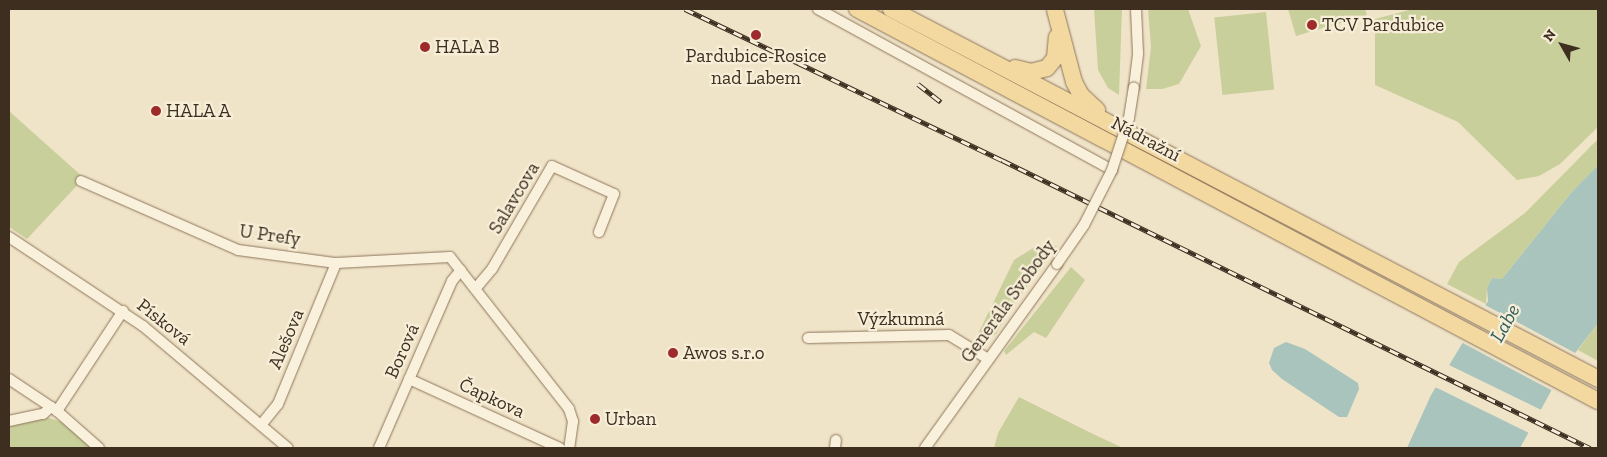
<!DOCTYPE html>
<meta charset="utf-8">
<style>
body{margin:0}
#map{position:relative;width:1607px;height:457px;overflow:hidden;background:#f0e4c8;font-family:"Zilla Slab",serif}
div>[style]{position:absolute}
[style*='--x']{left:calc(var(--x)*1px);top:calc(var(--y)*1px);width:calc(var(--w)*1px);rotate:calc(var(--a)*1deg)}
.green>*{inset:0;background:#c9cf9b;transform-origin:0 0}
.water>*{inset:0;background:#a9c4bc}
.pier>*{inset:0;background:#f0e4c8;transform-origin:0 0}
.roads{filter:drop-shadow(0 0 1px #8d765c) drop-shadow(0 0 1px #8d765c)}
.minor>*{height:10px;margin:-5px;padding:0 5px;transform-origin:5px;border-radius:5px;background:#faf1dc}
.primary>*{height:16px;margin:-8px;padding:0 8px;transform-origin:8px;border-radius:8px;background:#f3d9a0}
.rail>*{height:5px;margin-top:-2.5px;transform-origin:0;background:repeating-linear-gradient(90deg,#f7eed8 0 9px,#3d2e20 0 18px);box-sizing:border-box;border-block:1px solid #3d2e20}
.bridges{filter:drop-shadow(0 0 1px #8d765c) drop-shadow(0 0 1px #8d765c)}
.minor-bridge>*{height:10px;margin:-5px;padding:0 5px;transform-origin:5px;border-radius:5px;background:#faf1dc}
.dots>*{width:14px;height:14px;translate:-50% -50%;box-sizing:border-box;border:2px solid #f7eed8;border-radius:50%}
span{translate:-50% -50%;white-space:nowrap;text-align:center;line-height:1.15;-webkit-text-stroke:4.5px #f7eed8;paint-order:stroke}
.poi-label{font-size:19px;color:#3d2e20}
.left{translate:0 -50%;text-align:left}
.street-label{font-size:19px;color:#3d2e20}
.water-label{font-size:20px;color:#2f5d5a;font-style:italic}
.frame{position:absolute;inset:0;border:10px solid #3d2e20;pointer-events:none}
.north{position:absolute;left:1537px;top:20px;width:50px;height:50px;-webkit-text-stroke:4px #f7eed8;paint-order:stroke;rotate:308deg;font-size:14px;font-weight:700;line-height:20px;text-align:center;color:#3d2e20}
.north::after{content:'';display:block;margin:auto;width:18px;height:22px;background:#3d2e20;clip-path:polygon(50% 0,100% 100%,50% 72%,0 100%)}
</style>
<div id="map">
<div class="green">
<i style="clip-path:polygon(1094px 9px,1122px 9px,1119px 95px,1108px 88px,1098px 70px)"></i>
<i style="clip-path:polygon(1148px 9px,1188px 9px,1201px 46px,1179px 84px,1162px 89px,1146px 89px,1151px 47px)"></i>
<i style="clip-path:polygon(1288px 9px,1365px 9px,1367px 15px,1296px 36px)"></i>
<i style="clip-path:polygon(1413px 9px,1598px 9px,1598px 127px,1560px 164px,1539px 176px,1517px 180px,1458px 122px,1375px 85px,1375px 19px)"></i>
<i style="left:1266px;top:12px;width:78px;height:52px;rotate:84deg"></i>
<i style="clip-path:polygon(9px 111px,84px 178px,27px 239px,9px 227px)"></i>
<i style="clip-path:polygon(1598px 139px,1598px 165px,1571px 193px,1502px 279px,1492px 278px,1487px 288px,1486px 304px,1447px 284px,1459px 262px,1525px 213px)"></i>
<i style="clip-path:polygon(1038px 245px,1057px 246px,1012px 306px,996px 334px,985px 340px,975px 340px,1014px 260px)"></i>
<i style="clip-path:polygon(1071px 267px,1085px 280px,1046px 338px,1034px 332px,1006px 355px,1004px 351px)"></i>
<i style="clip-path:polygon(1598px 323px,1598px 361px,1578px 350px)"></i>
<i style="clip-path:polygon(1019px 397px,1089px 432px,1121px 447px,994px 448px,998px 433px)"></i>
<i style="clip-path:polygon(46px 417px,62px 422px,93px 448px,9px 448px,9px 425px)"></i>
</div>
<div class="water">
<i style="clip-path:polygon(1598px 165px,1598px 323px,1563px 369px,1520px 448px,1407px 448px,1431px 395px,1488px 301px,1487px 288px,1492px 278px,1502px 279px,1571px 193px)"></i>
<i style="clip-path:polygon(1286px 342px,1305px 349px,1358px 383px,1359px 389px,1347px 417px,1339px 417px,1282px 379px,1272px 370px,1269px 363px,1274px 348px)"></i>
</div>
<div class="pier">
<i style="left:1483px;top:304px;width:107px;height:44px;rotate:28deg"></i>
<i style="left:1447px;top:364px;width:105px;height:26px;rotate:26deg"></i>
</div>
<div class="roads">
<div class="minor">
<i style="--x:818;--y:9;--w:335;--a:28.7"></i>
<i style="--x:1134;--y:87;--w:34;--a:-83"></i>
<i style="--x:1138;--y:53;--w:44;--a:-92.6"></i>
<i style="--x:81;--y:181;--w:171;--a:23.7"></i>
<i style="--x:238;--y:250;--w:99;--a:7.6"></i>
<i style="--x:336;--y:263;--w:114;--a:-3"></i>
<i style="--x:450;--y:257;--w:193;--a:51.9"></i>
<i style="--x:569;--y:409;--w:13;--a:72"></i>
<i style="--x:573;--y:421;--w:27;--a:98"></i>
<i style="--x:9;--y:237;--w:161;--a:33.6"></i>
<i style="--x:143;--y:326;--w:189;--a:40.1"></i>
<i style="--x:476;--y:288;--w:25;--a:-50"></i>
<i style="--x:492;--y:269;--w:119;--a:-59.8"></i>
<i style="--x:552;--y:166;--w:68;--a:24.3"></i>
<i style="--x:614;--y:194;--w:41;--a:111.5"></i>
<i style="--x:808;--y:338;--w:141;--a:-1.2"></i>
<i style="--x:949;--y:335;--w:46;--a:31.6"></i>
<i style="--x:9;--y:379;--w:58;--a:33.7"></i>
<i style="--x:57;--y:411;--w:56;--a:41.4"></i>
<i style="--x:409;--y:379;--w:166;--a:24.6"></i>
<i style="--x:57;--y:411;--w:120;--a:-56.6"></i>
<i style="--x:9;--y:421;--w:35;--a:-12"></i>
<i style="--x:43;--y:414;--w:11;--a:-41"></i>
<i style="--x:261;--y:425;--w:27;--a:-51"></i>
<i style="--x:278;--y:404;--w:152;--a:-67.6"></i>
<i style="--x:379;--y:448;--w:182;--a:-66.4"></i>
<i style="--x:452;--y:281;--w:14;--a:-51"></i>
<i style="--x:835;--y:448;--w:8;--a:-83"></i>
<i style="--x:925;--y:448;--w:226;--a:-54.3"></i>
</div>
<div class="primary">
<i style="--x:857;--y:9;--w:838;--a:27.88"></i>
<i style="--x:891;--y:9;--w:798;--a:27.62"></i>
<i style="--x:1055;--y:10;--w:74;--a:75.2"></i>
<i style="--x:1074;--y:82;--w:15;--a:62"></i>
<i style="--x:1081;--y:95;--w:22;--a:43"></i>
<i style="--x:1015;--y:68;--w:16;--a:14"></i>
<i style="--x:1031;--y:72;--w:16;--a:-14"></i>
<i style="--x:1047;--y:68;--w:13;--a:-51"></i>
<i style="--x:1055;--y:58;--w:21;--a:-85"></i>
</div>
</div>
<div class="rail">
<i style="--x:685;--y:9;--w:351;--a:25.5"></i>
<i style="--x:1002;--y:160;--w:655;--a:26.1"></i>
<i style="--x:918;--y:84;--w:29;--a:38"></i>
</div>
<div class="bridges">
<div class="minor-bridge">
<i style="--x:1057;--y:264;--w:47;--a:-55.3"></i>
<i style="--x:1084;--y:225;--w:62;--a:-63"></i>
<i style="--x:1112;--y:170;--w:55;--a:-71.9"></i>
<i style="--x:1129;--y:118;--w:31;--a:-81"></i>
</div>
</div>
<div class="dots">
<i style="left:1312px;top:25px;background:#9e2a2b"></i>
<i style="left:756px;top:35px;background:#9e2a2b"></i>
<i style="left:425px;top:47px;background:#9e2a2b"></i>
<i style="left:156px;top:111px;background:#9e2a2b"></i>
<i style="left:673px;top:353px;background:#9e2a2b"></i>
<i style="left:595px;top:419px;background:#9e2a2b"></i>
</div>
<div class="poi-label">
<span class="left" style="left:1322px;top:25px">TCV Pardubice</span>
<span class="left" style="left:435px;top:47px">HALA B</span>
<span style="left:756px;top:67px">Pardubice-Rosice<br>nad Labem</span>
<span class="left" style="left:166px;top:111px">HALA A</span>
<span class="left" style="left:683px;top:353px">Awos s.r.o</span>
<span class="left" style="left:605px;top:419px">Urban</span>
</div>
<div class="street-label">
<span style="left:1146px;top:139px;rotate:28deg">Nádražní</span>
<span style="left:514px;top:198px;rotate:-59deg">Salavcova</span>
<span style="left:270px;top:235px;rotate:8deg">U Prefy</span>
<span style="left:1008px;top:301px;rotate:-54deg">Generála Svobody</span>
<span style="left:901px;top:319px">Výzkumná</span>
<span style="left:164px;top:322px;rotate:38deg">Písková</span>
<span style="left:286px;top:339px;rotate:-67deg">Alešova</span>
<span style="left:402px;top:351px;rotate:-66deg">Borová</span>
<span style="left:492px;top:398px;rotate:25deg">Čapkova</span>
</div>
<div class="water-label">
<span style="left:1505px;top:323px;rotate:-61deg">Labe</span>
</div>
<div class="frame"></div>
<div class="north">N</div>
</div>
